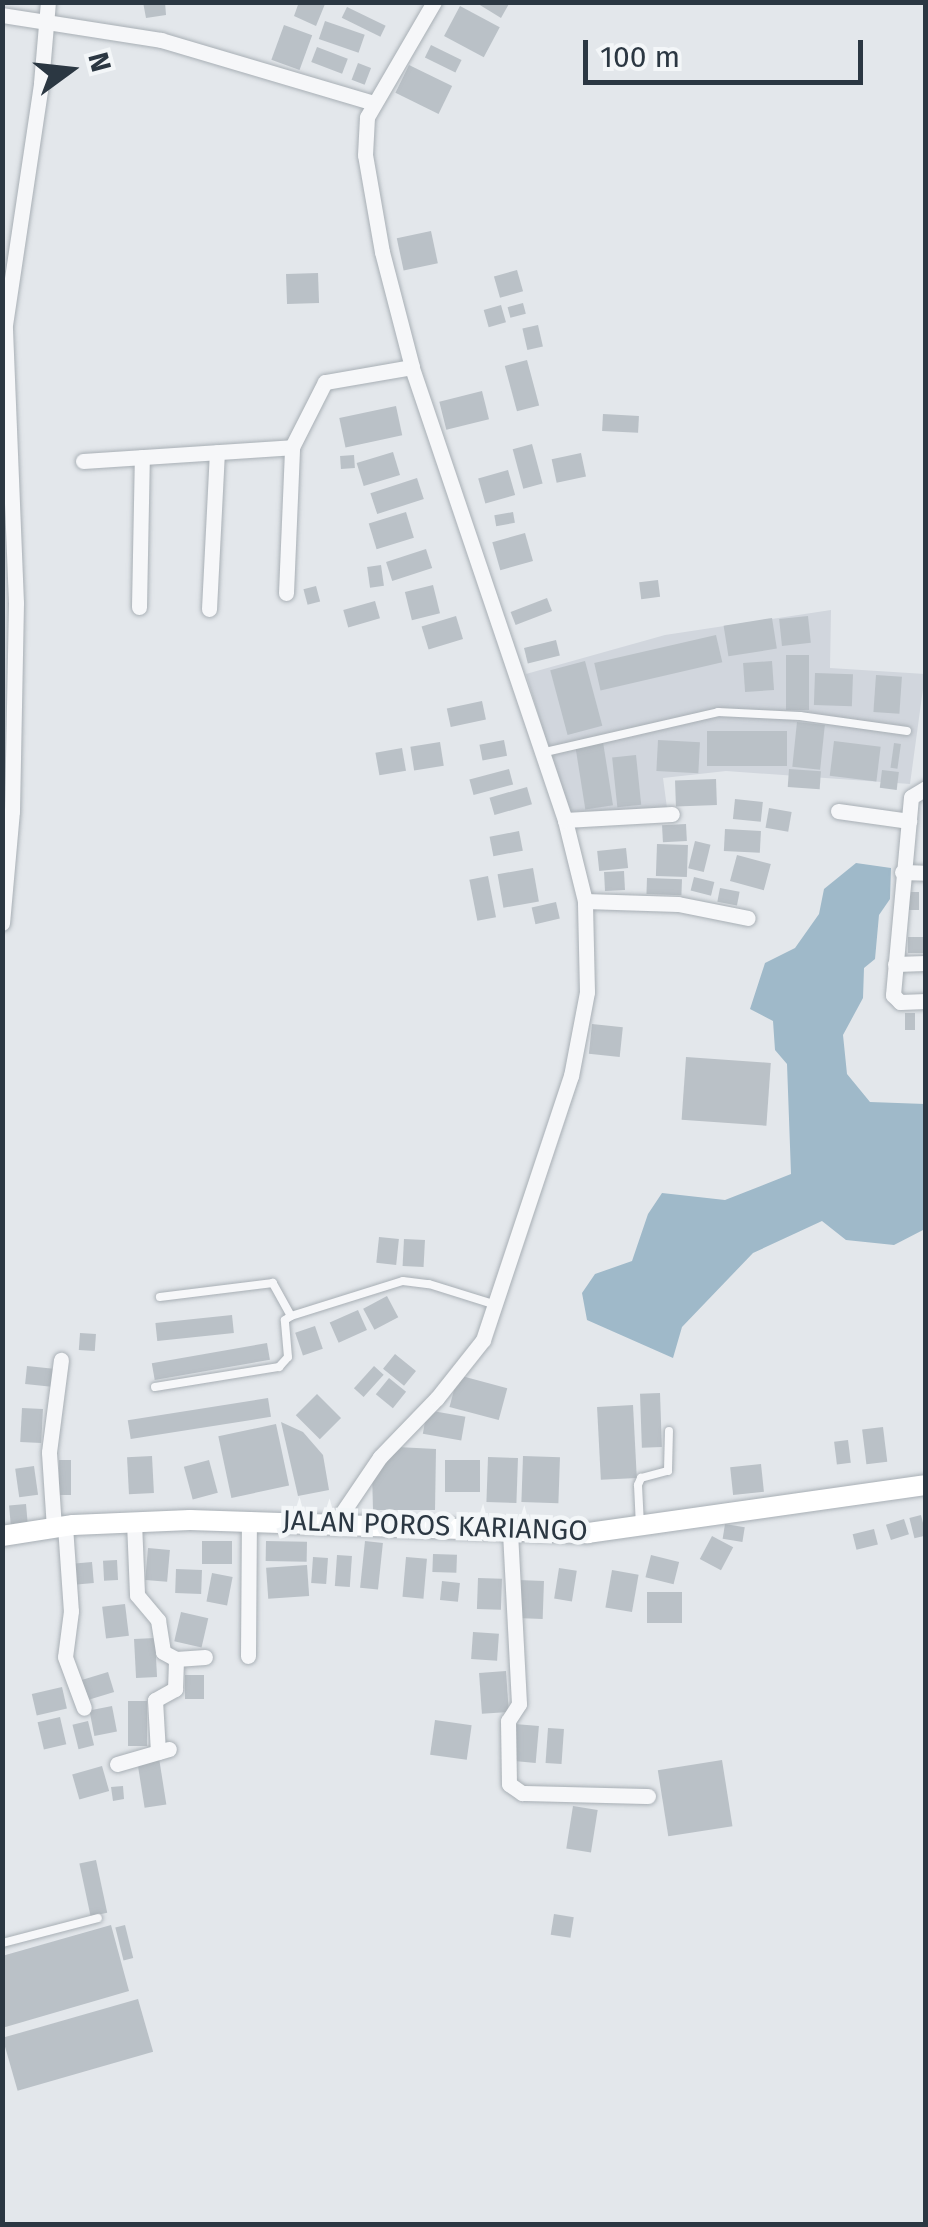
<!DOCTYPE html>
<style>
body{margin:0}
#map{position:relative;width:928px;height:2227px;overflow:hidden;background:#e3e7eb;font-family:"Fira Sans",sans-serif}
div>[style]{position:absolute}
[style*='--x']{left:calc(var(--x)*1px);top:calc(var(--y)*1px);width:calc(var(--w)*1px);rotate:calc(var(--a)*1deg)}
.built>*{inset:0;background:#d1d6dd}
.water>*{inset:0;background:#9fb9c9}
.building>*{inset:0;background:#bac1c7;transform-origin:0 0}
.roads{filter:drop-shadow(0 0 2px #a8afb5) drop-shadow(0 0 2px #a8afb5)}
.service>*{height:8px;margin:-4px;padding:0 4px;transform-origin:4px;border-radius:4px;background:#f6f7f9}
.minor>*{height:15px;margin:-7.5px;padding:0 7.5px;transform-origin:7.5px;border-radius:7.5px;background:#f6f7f9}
.secondary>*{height:20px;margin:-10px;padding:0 10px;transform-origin:10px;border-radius:10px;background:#fff}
span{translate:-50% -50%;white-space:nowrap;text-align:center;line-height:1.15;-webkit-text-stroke:9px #f3f6f8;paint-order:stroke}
.street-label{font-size:28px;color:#2b3742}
.frame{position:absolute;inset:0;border:5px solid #2b3742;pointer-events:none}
.north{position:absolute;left:20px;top:20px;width:100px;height:100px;-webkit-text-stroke:8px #f3f6f8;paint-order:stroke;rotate:75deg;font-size:28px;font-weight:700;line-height:40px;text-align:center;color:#2b3742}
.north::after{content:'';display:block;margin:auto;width:35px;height:45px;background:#2b3742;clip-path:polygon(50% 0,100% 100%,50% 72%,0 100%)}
.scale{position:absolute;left:583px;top:40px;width:280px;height:45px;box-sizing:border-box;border:5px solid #2b3742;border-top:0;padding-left:12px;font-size:30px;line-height:35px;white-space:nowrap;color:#2b3742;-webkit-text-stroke:8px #f3f6f8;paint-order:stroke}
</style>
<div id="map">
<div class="built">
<i style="clip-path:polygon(831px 610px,830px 668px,925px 674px,910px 784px,726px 771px,663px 778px,667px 808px,568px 812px,526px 674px,665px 635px)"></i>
</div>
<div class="water">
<i style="clip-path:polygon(856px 863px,891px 868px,890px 899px,879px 915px,875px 959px,864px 968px,863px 998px,843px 1035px,847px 1074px,870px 1102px,925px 1104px,925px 1229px,894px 1245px,846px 1240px,822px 1221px,753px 1253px,682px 1327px,673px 1358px,587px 1320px,582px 1293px,595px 1274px,632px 1261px,648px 1214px,662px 1193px,725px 1200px,791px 1174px,787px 1064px,775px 1050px,773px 1021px,750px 1009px,765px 963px,795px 948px,819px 914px,824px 889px)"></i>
</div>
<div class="building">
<i style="clip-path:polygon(143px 2px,165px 2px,166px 15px,146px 18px)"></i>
<i style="clip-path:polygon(299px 2px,325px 4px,316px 26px,294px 16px)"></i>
<i style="clip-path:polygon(475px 2px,510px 2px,501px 18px)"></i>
<i style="left:460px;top:6px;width:45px;height:34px;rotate:28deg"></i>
<i style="left:347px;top:7px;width:43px;height:12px;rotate:26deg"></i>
<i style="left:325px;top:21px;width:42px;height:19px;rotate:19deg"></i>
<i style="left:284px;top:25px;width:30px;height:37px;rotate:20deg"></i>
<i style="left:431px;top:45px;width:34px;height:14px;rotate:26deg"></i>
<i style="left:317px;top:47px;width:33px;height:16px;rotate:21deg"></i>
<i style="left:358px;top:63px;width:14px;height:18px;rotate:21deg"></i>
<i style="left:409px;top:65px;width:48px;height:31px;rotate:26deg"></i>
<i style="left:431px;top:231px;width:33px;height:35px;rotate:78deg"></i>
<i style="left:517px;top:270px;width:22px;height:24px;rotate:74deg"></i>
<i style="left:318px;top:273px;width:30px;height:32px;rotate:88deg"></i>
<i style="left:523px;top:303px;width:11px;height:16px;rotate:75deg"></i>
<i style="left:501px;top:305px;width:18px;height:18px;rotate:74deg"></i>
<i style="left:538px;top:325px;width:22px;height:16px;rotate:77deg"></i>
<i style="left:527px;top:360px;width:47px;height:23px;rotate:75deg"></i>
<i style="left:482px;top:391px;width:29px;height:44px;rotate:76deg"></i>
<i style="left:396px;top:406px;width:30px;height:58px;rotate:78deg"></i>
<i style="left:603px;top:414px;width:36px;height:17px;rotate:3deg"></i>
<i style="left:532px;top:444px;width:41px;height:20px;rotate:75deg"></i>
<i style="left:393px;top:452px;width:24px;height:38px;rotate:73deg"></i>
<i style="left:581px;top:453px;width:24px;height:30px;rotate:78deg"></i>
<i style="left:354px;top:455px;width:13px;height:14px;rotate:86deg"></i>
<i style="left:508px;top:470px;width:26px;height:31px;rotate:74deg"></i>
<i style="left:417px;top:478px;width:22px;height:49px;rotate:72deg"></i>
<i style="left:406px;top:512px;width:27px;height:39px;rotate:73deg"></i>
<i style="left:513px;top:512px;width:11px;height:19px;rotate:80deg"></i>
<i style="left:525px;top:533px;width:29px;height:34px;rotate:74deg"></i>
<i style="left:426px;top:549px;width:20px;height:42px;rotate:72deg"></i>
<i style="left:381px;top:565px;width:21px;height:14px;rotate:82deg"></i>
<i style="left:658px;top:580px;width:17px;height:19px;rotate:83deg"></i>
<i style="left:433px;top:585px;width:29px;height:29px;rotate:76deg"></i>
<i style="left:316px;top:586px;width:16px;height:13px;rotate:75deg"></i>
<i style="left:547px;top:598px;width:14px;height:39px;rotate:69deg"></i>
<i style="left:375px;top:601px;width:18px;height:33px;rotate:74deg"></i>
<i style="left:456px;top:616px;width:24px;height:36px;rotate:73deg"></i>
<i style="left:808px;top:616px;width:27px;height:29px;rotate:84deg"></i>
<i style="left:772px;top:618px;width:31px;height:49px;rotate:81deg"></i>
<i style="left:716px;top:635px;width:28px;height:125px;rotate:77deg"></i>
<i style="left:556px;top:640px;width:16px;height:33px;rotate:76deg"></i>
<i style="left:786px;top:655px;width:23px;height:55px"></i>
<i style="left:585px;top:661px;width:67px;height:36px;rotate:75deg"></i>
<i style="left:772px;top:661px;width:29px;height:29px;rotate:86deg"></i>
<i style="left:815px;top:673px;width:38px;height:32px;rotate:2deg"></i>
<i style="left:876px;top:675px;width:26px;height:37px;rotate:4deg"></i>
<i style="left:482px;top:701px;width:19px;height:36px;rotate:78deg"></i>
<i style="left:797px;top:722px;width:28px;height:45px;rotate:6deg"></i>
<i style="left:707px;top:731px;width:80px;height:35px"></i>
<i style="left:504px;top:740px;width:16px;height:25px;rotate:79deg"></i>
<i style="left:658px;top:740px;width:42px;height:31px;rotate:3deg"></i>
<i style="left:834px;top:741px;width:47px;height:35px;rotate:7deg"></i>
<i style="left:440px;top:742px;width:24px;height:30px;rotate:81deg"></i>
<i style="left:603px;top:742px;width:64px;height:28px;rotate:81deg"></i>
<i style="left:894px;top:743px;width:7px;height:25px;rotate:8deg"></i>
<i style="left:402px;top:748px;width:23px;height:27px;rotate:80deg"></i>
<i style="left:636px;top:755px;width:50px;height:24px;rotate:84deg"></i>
<i style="left:509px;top:769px;width:16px;height:41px;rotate:75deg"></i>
<i style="left:789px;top:769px;width:32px;height:18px;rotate:4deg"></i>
<i style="left:882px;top:770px;width:17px;height:18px;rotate:7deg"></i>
<i style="left:716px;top:779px;width:26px;height:41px;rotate:88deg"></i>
<i style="left:527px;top:787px;width:18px;height:39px;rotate:74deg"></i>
<i style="left:735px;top:799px;width:28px;height:20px;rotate:6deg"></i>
<i style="left:769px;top:808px;width:23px;height:20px;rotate:10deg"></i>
<i style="left:686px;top:824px;width:17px;height:24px;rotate:87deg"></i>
<i style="left:725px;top:829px;width:36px;height:22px;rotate:3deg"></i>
<i style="left:519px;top:831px;width:20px;height:30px;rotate:79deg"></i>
<i style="left:695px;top:841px;width:16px;height:28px;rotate:14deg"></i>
<i style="left:657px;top:844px;width:31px;height:32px;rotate:2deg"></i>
<i style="left:626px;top:848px;width:20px;height:29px;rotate:84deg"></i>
<i style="left:737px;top:855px;width:35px;height:27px;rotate:15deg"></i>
<i style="left:533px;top:868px;width:34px;height:36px;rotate:80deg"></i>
<i style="left:624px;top:871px;width:19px;height:20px;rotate:87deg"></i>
<i style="left:488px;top:876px;width:42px;height:19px;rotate:79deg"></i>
<i style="left:694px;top:877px;width:21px;height:14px;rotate:14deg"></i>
<i style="left:647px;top:878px;width:35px;height:16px;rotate:2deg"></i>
<i style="left:720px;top:888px;width:20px;height:14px;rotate:11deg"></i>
<i style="left:905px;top:892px;width:14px;height:18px"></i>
<i style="left:556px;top:902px;width:17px;height:25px;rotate:77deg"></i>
<i style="left:926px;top:937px;width:16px;height:18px;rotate:90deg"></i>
<i style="left:905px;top:1013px;width:10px;height:17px"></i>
<i style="left:592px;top:1024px;width:31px;height:30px;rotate:6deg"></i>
<i style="left:686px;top:1057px;width:85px;height:63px;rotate:4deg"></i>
<i style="left:379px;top:1237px;width:20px;height:26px;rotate:6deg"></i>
<i style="left:404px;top:1239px;width:21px;height:27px;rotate:3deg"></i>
<i style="left:387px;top:1296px;width:24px;height:27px;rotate:62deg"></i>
<i style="left:358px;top:1310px;width:22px;height:31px;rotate:66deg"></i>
<i style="left:232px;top:1315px;width:18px;height:77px;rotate:84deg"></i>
<i style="left:315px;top:1326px;width:24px;height:21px;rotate:71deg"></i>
<i style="left:80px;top:1333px;width:16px;height:17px;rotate:4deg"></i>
<i style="left:267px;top:1343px;width:17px;height:117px;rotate:80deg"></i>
<i style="left:395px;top:1354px;width:27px;height:19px;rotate:39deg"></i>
<i style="left:27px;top:1366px;width:29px;height:18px;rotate:6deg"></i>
<i style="left:374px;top:1366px;width:13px;height:30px;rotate:42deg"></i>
<i style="left:458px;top:1375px;width:51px;height:33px;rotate:15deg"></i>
<i style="left:389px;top:1378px;width:22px;height:21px;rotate:39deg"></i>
<i style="left:660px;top:1393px;width:54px;height:20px;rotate:88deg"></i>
<i style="left:317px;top:1394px;width:34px;height:30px;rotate:45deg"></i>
<i style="left:268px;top:1398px;width:19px;height:142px;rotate:81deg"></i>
<i style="left:633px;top:1405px;width:73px;height:36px;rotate:87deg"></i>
<i style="left:22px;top:1408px;width:21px;height:34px;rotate:3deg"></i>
<i style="left:427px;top:1410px;width:39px;height:24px;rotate:10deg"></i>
<i style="clip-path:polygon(281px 1422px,303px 1432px,323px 1455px,329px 1490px,298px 1496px)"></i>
<i style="left:276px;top:1424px;width:63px;height:59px;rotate:78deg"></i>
<i style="left:883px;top:1427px;width:35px;height:21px;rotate:83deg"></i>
<i style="left:848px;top:1440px;width:23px;height:14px;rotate:83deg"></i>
<i style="clip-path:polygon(397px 1447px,436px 1449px,435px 1510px,373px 1510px,372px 1472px)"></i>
<i style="left:152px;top:1456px;width:37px;height:25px;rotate:87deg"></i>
<i style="left:523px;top:1456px;width:37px;height:46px;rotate:2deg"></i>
<i style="left:488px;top:1457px;width:30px;height:45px;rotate:2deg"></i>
<i style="left:59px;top:1460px;width:12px;height:35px"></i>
<i style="left:209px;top:1460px;width:34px;height:26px;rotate:75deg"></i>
<i style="left:445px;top:1460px;width:35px;height:32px"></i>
<i style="left:761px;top:1464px;width:28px;height:31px;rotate:84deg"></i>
<i style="left:34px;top:1466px;width:29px;height:19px;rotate:82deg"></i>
<i style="left:26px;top:1504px;width:24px;height:17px;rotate:85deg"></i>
<i style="left:921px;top:1515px;width:21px;height:12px;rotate:76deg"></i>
<i style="left:904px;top:1519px;width:16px;height:19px;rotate:72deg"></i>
<i style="left:725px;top:1524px;width:20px;height:15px;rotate:9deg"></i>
<i style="left:874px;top:1529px;width:16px;height:22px;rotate:76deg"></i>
<i style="left:712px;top:1536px;width:24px;height:26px;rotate:28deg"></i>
<i style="left:232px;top:1541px;width:23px;height:30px;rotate:90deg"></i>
<i style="left:266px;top:1541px;width:41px;height:20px;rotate:1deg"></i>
<i style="left:365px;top:1541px;width:18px;height:47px;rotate:6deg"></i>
<i style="left:148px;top:1548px;width:22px;height:32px;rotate:5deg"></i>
<i style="left:433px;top:1554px;width:24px;height:18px;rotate:2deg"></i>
<i style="left:337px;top:1555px;width:15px;height:31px;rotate:4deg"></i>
<i style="left:651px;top:1555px;width:29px;height:23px;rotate:14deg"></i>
<i style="left:313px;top:1557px;width:15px;height:26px;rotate:4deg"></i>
<i style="left:406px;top:1557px;width:21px;height:40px;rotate:5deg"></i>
<i style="left:117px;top:1560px;width:20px;height:14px;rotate:87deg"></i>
<i style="left:92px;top:1562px;width:21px;height:20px;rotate:85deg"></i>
<i style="left:307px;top:1565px;width:31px;height:41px;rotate:86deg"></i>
<i style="left:559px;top:1568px;width:18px;height:31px;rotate:9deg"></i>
<i style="left:176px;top:1569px;width:26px;height:24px;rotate:2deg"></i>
<i style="left:612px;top:1570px;width:27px;height:38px;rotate:10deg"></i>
<i style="left:212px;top:1573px;width:21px;height:29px;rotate:11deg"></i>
<i style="left:478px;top:1578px;width:24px;height:31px;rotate:2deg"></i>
<i style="left:518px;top:1580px;width:26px;height:38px;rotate:2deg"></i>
<i style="left:442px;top:1581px;width:18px;height:19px;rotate:6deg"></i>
<i style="left:647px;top:1592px;width:35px;height:31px"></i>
<i style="left:125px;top:1604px;width:32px;height:23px;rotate:83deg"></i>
<i style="left:181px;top:1612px;width:28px;height:30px;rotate:13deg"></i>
<i style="left:473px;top:1632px;width:26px;height:27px;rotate:4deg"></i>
<i style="left:155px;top:1638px;width:39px;height:21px;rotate:87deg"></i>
<i style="left:506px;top:1671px;width:41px;height:27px;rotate:86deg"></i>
<i style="left:108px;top:1672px;width:21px;height:30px;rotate:73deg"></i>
<i style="left:185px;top:1675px;width:19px;height:24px"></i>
<i style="left:62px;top:1687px;width:22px;height:31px;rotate:77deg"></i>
<i style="left:128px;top:1701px;width:19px;height:45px"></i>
<i style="left:112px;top:1706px;width:26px;height:23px;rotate:79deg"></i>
<i style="left:60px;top:1717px;width:28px;height:23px;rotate:77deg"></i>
<i style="left:435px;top:1720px;width:37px;height:35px;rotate:8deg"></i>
<i style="left:88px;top:1721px;width:25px;height:16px;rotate:76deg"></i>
<i style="left:515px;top:1724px;width:24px;height:37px;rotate:5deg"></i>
<i style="left:548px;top:1728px;width:16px;height:35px;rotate:4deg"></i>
<i style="left:159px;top:1758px;width:47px;height:22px;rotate:81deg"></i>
<i style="left:722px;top:1760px;width:67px;height:65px;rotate:81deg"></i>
<i style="left:102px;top:1766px;width:26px;height:31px;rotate:74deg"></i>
<i style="clip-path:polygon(123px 1786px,124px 1799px,113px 1801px,111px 1787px)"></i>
<i style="left:573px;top:1806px;width:25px;height:43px;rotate:9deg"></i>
<i style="left:96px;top:1860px;width:54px;height:17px;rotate:78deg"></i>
<i style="left:554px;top:1914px;width:20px;height:21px;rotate:9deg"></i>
<i style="clip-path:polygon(111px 1925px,129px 1991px,2px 2028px,2px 1956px)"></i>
<i style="left:125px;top:1925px;width:34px;height:10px;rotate:76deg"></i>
<i style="left:138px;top:1999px;width:55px;height:141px;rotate:74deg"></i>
</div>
<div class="roads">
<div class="service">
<i style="--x:541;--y:753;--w:182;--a:-13"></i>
<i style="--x:718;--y:712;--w:82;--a:2.8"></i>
<i style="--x:800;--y:716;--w:108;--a:8"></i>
<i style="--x:291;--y:1316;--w:117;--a:-17.4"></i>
<i style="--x:403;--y:1281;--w:26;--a:7"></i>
<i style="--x:429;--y:1284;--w:70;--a:17.4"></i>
<i style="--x:155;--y:1387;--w:126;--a:-9.2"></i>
<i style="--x:279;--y:1367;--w:13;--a:-48"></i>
<i style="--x:288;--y:1357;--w:37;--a:-95"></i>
<i style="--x:285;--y:1320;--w:7;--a:-34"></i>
<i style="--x:291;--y:1316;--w:38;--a:-119"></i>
<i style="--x:273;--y:1283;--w:114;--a:172.9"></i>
<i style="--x:640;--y:1526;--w:41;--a:-92.8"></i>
<i style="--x:638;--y:1485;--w:8;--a:-67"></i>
<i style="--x:641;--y:1478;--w:28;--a:-15"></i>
<i style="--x:668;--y:1471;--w:40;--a:-88.6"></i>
<i style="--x:2;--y:1943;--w:99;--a:-14.6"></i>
</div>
<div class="minor">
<i style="--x:2;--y:15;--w:161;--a:8.9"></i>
<i style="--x:161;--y:40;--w:222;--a:16.5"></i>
<i style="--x:83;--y:461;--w:209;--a:-3.8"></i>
<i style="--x:286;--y:593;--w:146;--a:-87.6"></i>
<i style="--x:292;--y:447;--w:73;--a:-63.1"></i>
<i style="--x:325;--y:382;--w:88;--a:-9.8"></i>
<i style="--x:139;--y:607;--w:150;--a:-88.9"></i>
<i style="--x:209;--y:609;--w:157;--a:-87.1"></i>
<i style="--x:926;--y:788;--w:17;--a:149"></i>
<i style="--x:911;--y:797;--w:199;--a:95.2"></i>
<i style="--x:893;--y:995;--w:10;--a:45"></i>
<i style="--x:900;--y:1002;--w:26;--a:-2"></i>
<i style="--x:838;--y:811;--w:72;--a:8"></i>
<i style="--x:565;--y:820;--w:107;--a:-3.2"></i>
<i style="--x:902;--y:872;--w:24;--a:2"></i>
<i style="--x:585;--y:901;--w:93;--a:1.8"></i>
<i style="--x:678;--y:904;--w:71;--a:11.3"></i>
<i style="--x:2;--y:923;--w:112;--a:-84.9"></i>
<i style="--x:12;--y:811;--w:208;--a:-88.9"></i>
<i style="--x:16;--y:603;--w:278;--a:-92.3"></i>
<i style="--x:5;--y:325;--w:245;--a:-81.5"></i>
<i style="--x:41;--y:83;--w:81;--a:-85.1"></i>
<i style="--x:895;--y:964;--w:31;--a:-2"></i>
<i style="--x:134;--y:1522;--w:73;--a:87.6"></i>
<i style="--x:137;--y:1595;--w:33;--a:50"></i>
<i style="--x:158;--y:1620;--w:32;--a:81"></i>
<i style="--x:163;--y:1652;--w:15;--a:28"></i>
<i style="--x:176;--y:1659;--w:29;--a:-4"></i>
<i style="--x:336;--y:1522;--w:78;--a:-55.9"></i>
<i style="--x:380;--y:1457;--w:82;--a:-46"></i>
<i style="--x:437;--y:1398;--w:74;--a:-51.6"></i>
<i style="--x:483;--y:1340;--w:278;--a:-71.6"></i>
<i style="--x:571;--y:1076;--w:86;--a:-79.2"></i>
<i style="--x:587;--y:992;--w:91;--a:-91.3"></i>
<i style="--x:585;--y:901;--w:83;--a:-103.9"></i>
<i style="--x:565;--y:820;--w:478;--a:-108.7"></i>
<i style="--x:412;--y:367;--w:119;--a:-104.6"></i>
<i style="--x:382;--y:252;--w:98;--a:-99.9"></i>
<i style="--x:365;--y:155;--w:38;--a:-87"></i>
<i style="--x:367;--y:117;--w:133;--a:-59.8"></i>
<i style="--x:65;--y:1526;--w:85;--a:86"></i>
<i style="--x:71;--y:1611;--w:46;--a:97.4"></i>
<i style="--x:65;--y:1657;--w:54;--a:69.6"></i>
<i style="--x:54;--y:1528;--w:76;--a:-93.8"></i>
<i style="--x:49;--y:1452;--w:93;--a:-82.6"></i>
<i style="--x:510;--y:1532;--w:172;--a:87"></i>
<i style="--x:519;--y:1704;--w:20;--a:123"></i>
<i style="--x:508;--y:1721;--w:63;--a:89.1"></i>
<i style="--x:509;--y:1784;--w:16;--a:35"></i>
<i style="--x:522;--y:1793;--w:126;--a:1.4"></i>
<i style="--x:248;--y:1656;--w:135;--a:-89.6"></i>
<i style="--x:158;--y:1752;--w:52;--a:-93.3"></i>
<i style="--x:155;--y:1700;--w:23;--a:-29"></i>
<i style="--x:175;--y:1689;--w:30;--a:-88"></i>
<i style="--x:117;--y:1764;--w:54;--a:-16.1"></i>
</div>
<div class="secondary">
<i style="--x:2;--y:1536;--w:72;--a:-8.8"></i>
<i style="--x:73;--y:1525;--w:117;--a:-2.4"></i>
<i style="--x:190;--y:1520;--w:398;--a:1.9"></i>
<i style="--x:588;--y:1533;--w:341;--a:-8.1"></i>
</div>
</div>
<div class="street-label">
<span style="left:435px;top:1526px;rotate:2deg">JALAN POROS KARIANGO</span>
</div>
<div class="frame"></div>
<div class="north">N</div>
<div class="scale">100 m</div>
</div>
